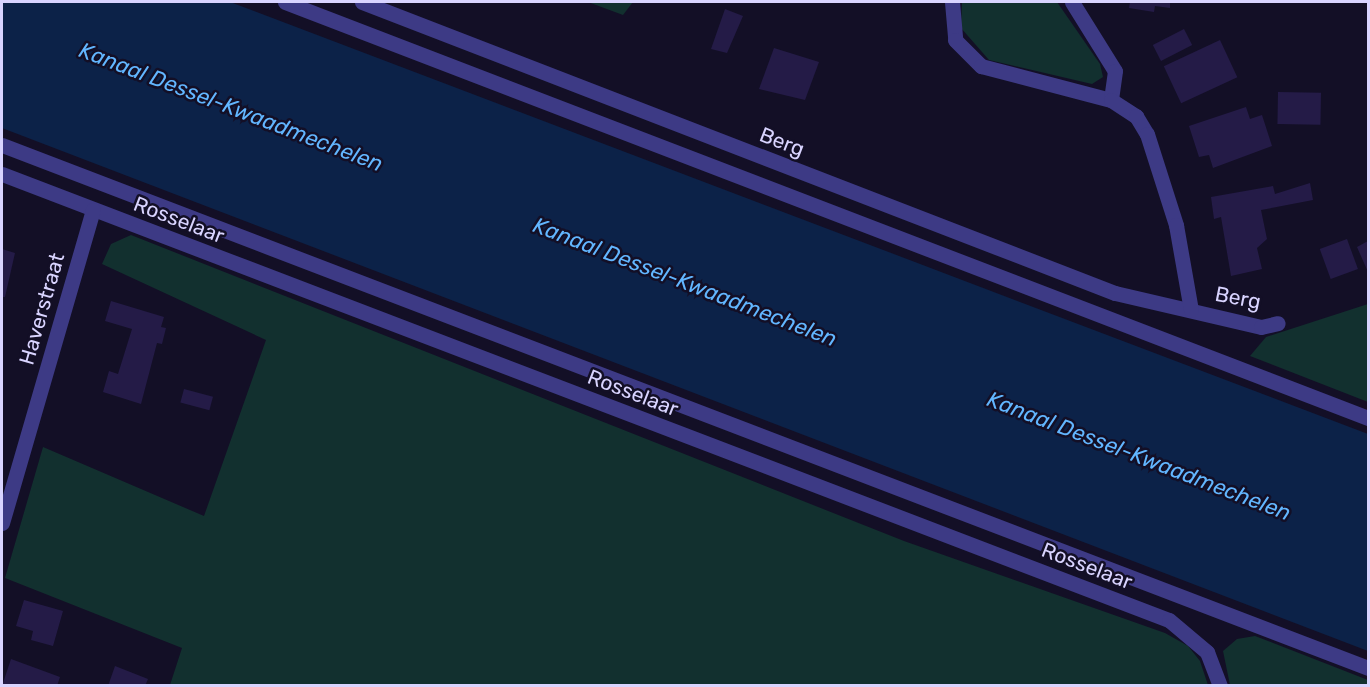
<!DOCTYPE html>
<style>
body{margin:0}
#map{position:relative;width:1370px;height:687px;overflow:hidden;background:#130f26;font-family:Rubik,sans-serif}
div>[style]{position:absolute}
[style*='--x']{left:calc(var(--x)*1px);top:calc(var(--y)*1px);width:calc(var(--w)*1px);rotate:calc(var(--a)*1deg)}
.green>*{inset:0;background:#12302f}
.water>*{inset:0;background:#0c2248}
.building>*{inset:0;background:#241b47;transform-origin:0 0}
.minor>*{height:15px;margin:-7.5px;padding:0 7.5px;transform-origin:7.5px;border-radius:7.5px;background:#3d3a85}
span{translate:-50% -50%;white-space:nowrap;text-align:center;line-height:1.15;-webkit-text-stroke:5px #130f26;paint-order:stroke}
.street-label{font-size:21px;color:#d9d4ff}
.water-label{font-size:22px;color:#62b6ff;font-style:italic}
.frame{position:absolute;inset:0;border:3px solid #d9d4ff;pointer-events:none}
</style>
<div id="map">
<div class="green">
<i style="clip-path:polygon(588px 2px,633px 2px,623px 15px)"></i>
<i style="clip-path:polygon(962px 2px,1057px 2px,1100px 64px,1103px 77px,1092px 84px,989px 60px,961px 28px)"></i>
<i style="clip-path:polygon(131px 235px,904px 541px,1165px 633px,1188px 646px,1200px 661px,1208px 685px,170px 685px,182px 648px,5px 578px,43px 447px,204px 516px,266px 340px,102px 264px,111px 244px)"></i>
<i style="clip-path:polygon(1368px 304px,1368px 402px,1250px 356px,1266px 337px)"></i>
<i style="clip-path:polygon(1255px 636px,1368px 680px,1368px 685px,1230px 685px,1223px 651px,1237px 639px)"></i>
</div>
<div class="water">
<i style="clip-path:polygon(2px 2px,230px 2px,1368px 434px,1368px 651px,2px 128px)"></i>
</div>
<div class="building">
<i style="clip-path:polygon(1130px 2px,1170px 2px,1170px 8px,1155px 6px,1154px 12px,1129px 8px)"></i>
<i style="clip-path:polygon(725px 9px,743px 16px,727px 53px,711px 49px)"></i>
<i style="left:1184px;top:29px;width:18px;height:35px;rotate:63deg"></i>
<i style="left:1220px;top:40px;width:41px;height:62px;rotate:65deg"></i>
<i style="clip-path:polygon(774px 48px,819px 62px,805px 100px,759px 89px)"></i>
<i style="left:1278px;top:92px;width:43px;height:32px;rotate:1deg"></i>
<i style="clip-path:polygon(1246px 107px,1250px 119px,1262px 115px,1272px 146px,1213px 168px,1209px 155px,1199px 157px,1189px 126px)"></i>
<i style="clip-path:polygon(1310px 183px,1313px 200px,1261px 210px,1267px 239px,1257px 248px,1262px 269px,1231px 276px,1221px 217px,1214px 219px,1211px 197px,1273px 186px,1275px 194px)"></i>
<i style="left:1347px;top:239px;width:32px;height:29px;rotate:70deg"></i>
<i style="clip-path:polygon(1368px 241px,1368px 272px,1357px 247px)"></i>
<i style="clip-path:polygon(2px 249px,15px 253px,5px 297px,2px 297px)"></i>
<i style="clip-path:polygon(111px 301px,164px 317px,161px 327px,166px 328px,162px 344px,157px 343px,141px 404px,103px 392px,109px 371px,118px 374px,132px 329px,105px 321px)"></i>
<i style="left:184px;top:389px;width:30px;height:14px;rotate:15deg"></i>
<i style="clip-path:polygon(24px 600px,63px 611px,53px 646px,31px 640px,33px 631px,16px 626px)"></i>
<i style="clip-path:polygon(11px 659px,60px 677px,57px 686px,2px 686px)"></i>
<i style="clip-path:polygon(115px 666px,148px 679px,145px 686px,108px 686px)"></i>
</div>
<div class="minor">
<i style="--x:285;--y:2;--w:1160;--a:21.01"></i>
<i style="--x:362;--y:2;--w:807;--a:21.13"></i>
<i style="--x:1115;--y:293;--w:150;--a:13.1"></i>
<i style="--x:1261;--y:327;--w:17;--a:-13"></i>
<i style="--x:952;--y:2;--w:38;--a:85"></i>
<i style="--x:955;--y:40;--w:37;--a:45"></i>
<i style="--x:981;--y:66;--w:134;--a:14.7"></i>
<i style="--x:1072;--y:2;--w:81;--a:58.1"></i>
<i style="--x:1115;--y:71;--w:29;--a:98"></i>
<i style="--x:1111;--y:100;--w:30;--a:33"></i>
<i style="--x:1136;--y:116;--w:21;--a:59"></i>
<i style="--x:1147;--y:134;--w:96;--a:72.3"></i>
<i style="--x:1176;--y:225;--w:86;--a:80"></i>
<i style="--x:2;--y:145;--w:1463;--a:20.95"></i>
<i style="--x:2;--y:174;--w:1249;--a:20.92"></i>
<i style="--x:1169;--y:620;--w:50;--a:40.1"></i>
<i style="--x:1207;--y:652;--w:36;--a:69"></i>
<i style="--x:2;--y:523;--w:326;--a:-73.8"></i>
</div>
<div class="street-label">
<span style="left:782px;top:142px;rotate:21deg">Berg</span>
<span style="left:179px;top:220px;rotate:21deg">Rosselaar</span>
<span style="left:1238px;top:298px;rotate:11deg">Berg</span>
<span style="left:42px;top:309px;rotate:-74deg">Haverstraat</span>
<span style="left:633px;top:393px;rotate:21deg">Rosselaar</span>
<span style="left:1087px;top:566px;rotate:21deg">Rosselaar</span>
</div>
<div class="water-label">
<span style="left:231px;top:107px;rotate:21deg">Kanaal Dessel-Kwaadmechelen</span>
<span style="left:685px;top:282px;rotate:21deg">Kanaal Dessel-Kwaadmechelen</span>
<span style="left:1139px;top:456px;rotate:21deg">Kanaal Dessel-Kwaadmechelen</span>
</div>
<div class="frame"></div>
</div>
